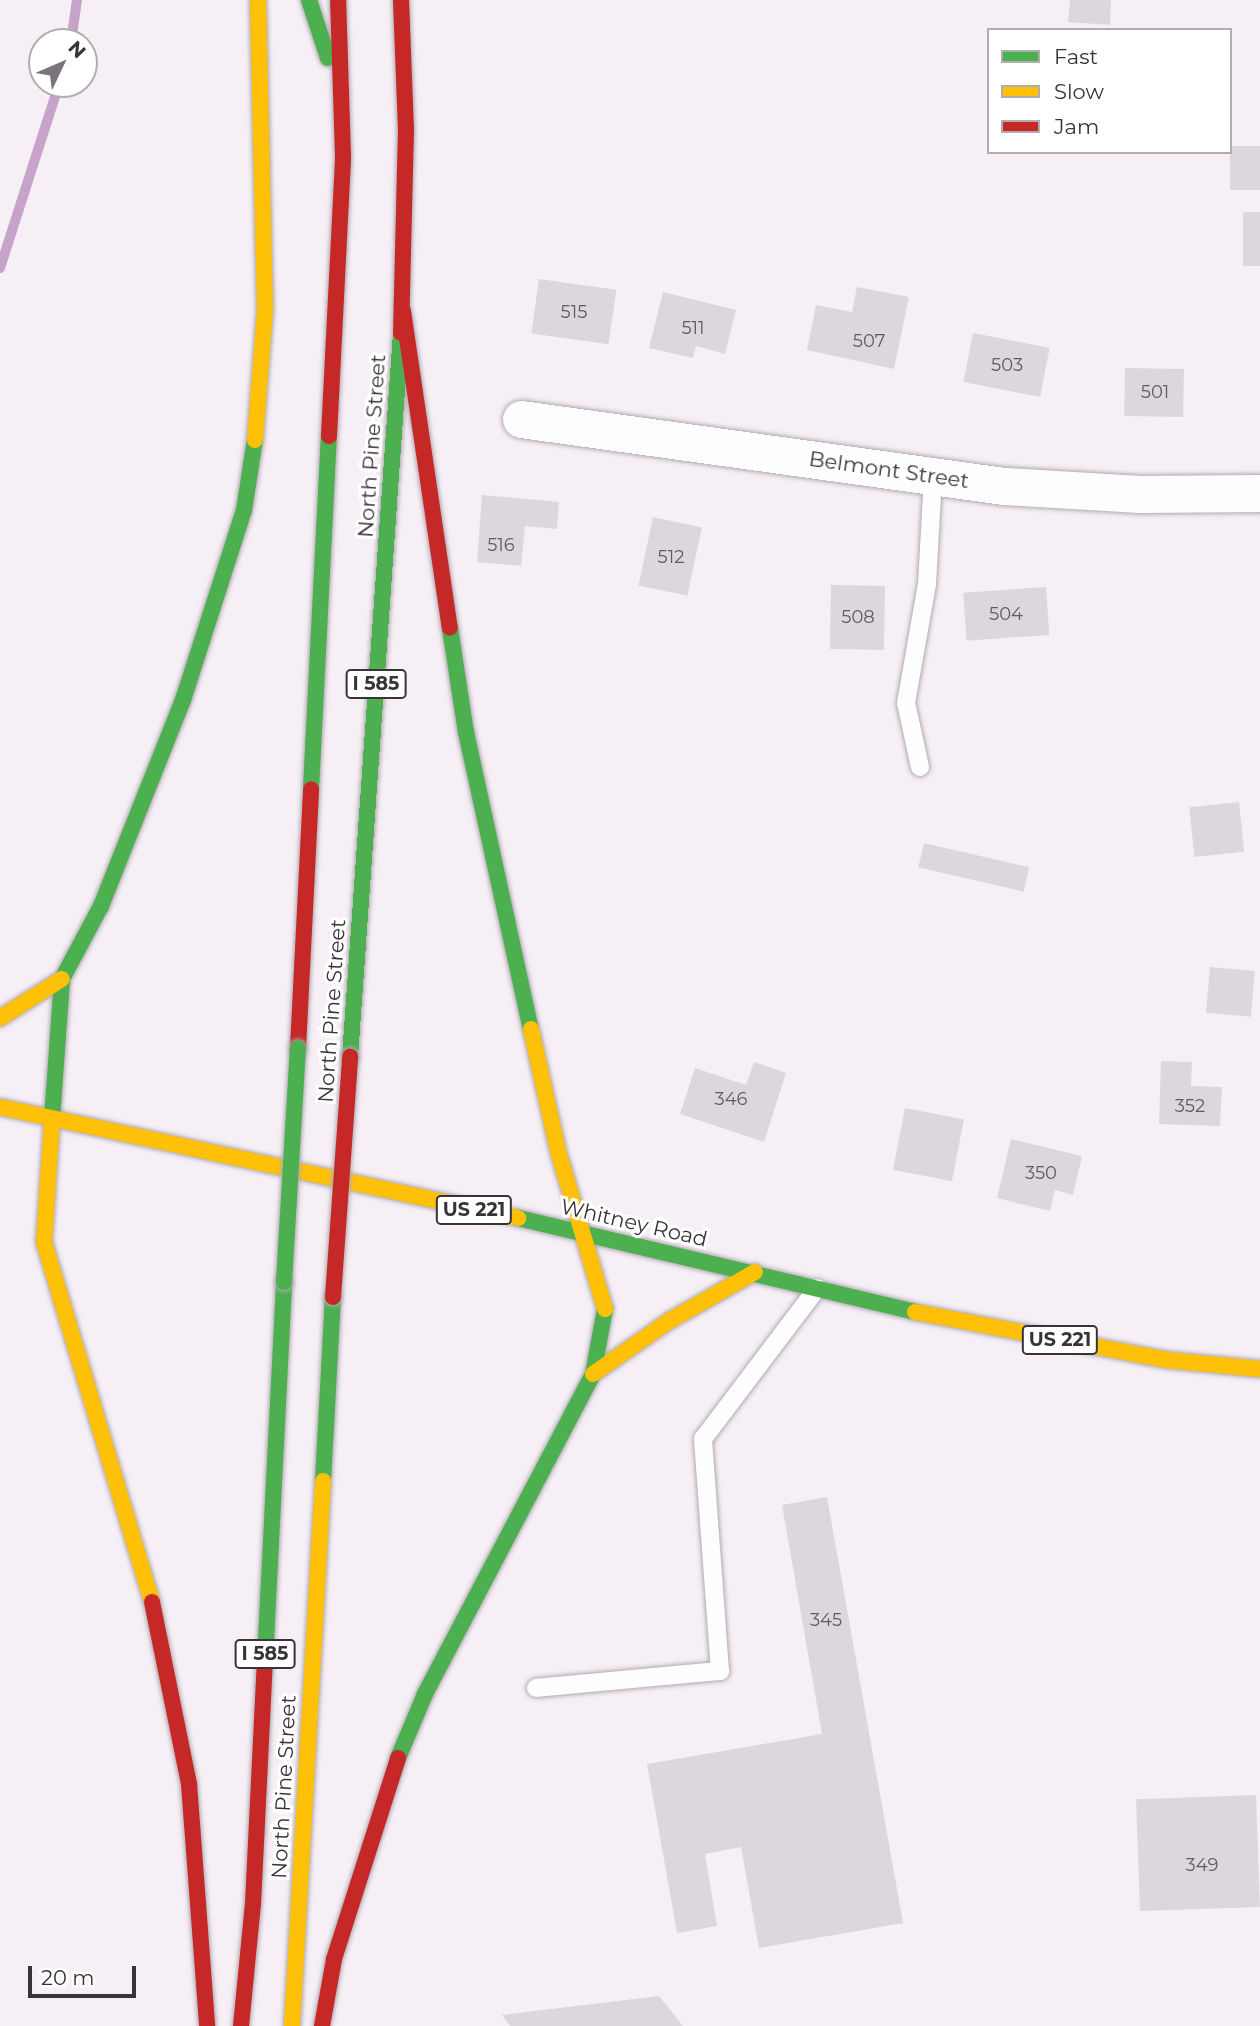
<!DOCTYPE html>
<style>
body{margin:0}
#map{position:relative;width:1260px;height:2026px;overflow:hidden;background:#f6eff6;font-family:Montserrat,sans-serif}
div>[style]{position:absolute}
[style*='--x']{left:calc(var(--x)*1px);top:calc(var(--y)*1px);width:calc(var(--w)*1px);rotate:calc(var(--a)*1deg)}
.stream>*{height:10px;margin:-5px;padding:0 5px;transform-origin:5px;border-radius:5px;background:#c7a3ca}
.building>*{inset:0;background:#dcd7dd;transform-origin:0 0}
.roads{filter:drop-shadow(0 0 2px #b1abb1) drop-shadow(0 0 2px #b1abb1)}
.lane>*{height:18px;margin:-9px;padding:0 9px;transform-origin:9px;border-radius:9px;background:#fefdfe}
.street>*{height:37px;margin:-18.5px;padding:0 18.5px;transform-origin:18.5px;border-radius:18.5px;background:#fefdfe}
.fast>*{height:16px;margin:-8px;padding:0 8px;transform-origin:8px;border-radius:8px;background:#4caf50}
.slow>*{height:16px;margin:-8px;padding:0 8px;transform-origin:8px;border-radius:8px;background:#ffc107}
.jam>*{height:16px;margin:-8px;padding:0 8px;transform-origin:8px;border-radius:8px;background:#c62828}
.bridges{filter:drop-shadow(0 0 2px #b1abb1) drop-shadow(0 0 2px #b1abb1)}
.fast-bridge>*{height:16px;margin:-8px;padding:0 8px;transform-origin:8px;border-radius:8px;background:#4caf50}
.jam-bridge>*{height:16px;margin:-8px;padding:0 8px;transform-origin:8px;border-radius:8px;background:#c62828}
span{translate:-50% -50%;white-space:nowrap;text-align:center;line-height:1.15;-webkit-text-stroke:6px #fff;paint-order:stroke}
.number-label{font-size:18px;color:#615c61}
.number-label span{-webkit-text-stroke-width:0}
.shield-label span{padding:2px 5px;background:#fff;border:2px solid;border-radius:5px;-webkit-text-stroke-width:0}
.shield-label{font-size:19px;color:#383338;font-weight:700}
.street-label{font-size:21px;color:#383338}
.legend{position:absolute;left:987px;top:28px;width:245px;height:126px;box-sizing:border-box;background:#fff;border:2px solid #afadaf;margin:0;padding:9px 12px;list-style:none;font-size:21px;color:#383338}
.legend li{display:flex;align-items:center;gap:14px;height:35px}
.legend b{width:35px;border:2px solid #afadaf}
.north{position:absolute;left:28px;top:28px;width:70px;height:70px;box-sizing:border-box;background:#fff;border:2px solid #afadaf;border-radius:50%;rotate:46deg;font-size:19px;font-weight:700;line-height:28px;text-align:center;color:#383338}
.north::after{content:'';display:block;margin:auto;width:24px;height:32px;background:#7a757a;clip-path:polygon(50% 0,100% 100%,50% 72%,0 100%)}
.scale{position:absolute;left:28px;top:1966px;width:108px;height:32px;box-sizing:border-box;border:4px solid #383338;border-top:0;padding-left:9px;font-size:21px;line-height:24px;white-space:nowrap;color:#383338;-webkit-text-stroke:5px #fff;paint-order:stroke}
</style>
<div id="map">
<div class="stream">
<i style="--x:71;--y:42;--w:42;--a:-81.9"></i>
<i style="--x:0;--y:268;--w:193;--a:-72.2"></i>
</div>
<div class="building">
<i style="clip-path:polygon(1070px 0,1111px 0,1110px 25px,1068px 22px)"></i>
<i style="left:1230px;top:146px;width:30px;height:44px"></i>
<i style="left:1243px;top:212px;width:17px;height:54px"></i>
<i style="left:539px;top:279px;width:78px;height:55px;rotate:8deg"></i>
<i style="clip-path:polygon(857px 287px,909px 297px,894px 369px,807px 350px,816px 305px,852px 312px)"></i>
<i style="clip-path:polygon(663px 292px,736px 310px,725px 354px,696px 346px,693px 358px,649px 348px)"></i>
<i style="left:973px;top:333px;width:78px;height:50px;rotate:11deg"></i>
<i style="left:1125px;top:368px;width:59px;height:48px;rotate:1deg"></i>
<i style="clip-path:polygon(482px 495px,559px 502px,557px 529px,525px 526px,521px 566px,477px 562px)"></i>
<i style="left:653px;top:517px;width:50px;height:70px;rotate:12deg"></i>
<i style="left:831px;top:585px;width:54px;height:64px;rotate:1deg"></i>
<i style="left:1046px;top:587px;width:48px;height:83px;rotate:86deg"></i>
<i style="left:1239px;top:802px;width:50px;height:50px;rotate:84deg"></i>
<i style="left:924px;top:843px;width:108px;height:25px;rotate:13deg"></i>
<i style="left:1210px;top:967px;width:45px;height:46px;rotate:5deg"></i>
<i style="clip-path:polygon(1161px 1061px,1192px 1062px,1191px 1086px,1222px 1087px,1220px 1126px,1159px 1124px)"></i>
<i style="clip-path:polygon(754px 1062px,786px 1073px,764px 1142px,680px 1114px,695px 1068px,746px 1085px)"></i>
<i style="left:905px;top:1108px;width:60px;height:63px;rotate:11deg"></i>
<i style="clip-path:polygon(1011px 1139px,1082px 1156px,1073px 1195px,1055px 1190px,1050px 1211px,997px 1198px)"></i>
<i style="clip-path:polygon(827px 1497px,903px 1923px,759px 1948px,741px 1847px,705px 1854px,717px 1926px,677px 1933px,647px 1764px,822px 1734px,782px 1505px)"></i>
<i style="left:1256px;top:1795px;width:112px;height:120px;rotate:88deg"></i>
<i style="clip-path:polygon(659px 1996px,683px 2026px,510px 2026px,502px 2015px)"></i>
</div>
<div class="roads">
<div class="lane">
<i style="--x:920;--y:767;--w:66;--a:-102.3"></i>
<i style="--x:906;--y:703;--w:121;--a:-80"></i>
<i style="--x:927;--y:584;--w:106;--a:-86.8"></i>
<i style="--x:536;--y:1688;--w:185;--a:-5.3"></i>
<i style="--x:720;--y:1671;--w:233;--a:-94.2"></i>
<i style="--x:703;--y:1439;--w:189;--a:-52.9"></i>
</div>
<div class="street">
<i style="--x:521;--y:419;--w:489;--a:7.9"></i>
<i style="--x:1005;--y:486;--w:135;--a:3.4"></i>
<i style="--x:1140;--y:494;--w:120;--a:-0.5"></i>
</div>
<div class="fast">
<i style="--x:309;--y:0;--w:61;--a:71.9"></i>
<i style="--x:450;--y:628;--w:105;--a:81.3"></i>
<i style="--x:466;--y:732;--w:304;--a:77.7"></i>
<i style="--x:311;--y:789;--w:353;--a:-87.1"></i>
<i style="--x:350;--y:1057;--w:726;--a:-85.97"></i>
<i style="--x:52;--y:1119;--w:140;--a:-85.9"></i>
<i style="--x:62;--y:979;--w:83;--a:-61.9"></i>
<i style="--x:101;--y:906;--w:222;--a:-68.3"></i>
<i style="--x:183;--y:700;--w:200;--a:-72.2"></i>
<i style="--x:244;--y:510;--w:71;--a:-81.1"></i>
<i style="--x:518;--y:1218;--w:408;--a:13.3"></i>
<i style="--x:323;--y:1481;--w:184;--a:-86.9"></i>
<i style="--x:265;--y:1660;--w:378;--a:-87.1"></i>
<i style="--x:398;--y:1758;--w:69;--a:-67.1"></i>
<i style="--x:425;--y:1694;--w:361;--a:-62.3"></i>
<i style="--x:593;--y:1374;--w:66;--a:-79.5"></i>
</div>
<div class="slow">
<i style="--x:255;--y:440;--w:131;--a:-85.6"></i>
<i style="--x:265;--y:309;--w:309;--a:-91.3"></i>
<i style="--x:0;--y:1018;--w:73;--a:-32.2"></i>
<i style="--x:531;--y:1029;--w:125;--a:77.5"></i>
<i style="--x:558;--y:1151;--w:165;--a:73.4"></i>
<i style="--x:0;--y:1107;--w:530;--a:12.09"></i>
<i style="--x:52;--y:1119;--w:123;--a:93.7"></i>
<i style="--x:44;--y:1242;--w:376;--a:73.3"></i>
<i style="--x:915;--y:1312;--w:257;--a:10.8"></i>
<i style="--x:1167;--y:1360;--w:93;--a:5.5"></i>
<i style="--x:593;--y:1374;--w:93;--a:-34.9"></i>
<i style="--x:669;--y:1321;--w:99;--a:-29.7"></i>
<i style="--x:292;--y:2026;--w:546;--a:-86.74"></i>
</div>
<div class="jam">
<i style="--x:401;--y:0;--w:129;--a:87.8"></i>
<i style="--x:406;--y:129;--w:204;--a:91.4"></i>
<i style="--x:403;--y:311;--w:320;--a:81.6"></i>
<i style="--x:329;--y:436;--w:280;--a:-87.1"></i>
<i style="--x:343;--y:156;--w:156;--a:-91.8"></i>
<i style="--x:298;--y:1048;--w:259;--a:-87.1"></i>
<i style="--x:152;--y:1602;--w:186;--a:78.5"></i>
<i style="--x:189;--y:1784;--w:243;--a:85.7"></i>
<i style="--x:241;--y:2026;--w:123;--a:-84.4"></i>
<i style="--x:253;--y:1904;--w:244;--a:-87.2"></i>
<i style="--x:322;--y:2026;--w:68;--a:-79.8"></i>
<i style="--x:334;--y:1959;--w:211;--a:-72.3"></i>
</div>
</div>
<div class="bridges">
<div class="fast-bridge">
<i style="--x:284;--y:1282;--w:234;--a:-86.6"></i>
</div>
<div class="jam-bridge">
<i style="--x:333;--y:1297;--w:241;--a:-85.9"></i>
</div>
</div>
<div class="number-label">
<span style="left:574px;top:312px">515</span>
<span style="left:693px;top:328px">511</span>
<span style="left:869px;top:341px">507</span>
<span style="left:1007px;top:365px">503</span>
<span style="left:1155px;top:392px">501</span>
<span style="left:501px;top:545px">516</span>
<span style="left:671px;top:557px">512</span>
<span style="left:1006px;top:614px">504</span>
<span style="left:858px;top:617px">508</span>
<span style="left:731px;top:1099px">346</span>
<span style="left:1190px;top:1106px">352</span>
<span style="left:1041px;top:1173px">350</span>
<span style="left:826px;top:1620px">345</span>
<span style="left:1202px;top:1865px">349</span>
</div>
<div class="shield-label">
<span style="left:376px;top:684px">I 585</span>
<span style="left:474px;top:1210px">US 221</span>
<span style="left:1060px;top:1340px">US 221</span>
<span style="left:265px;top:1654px">I 585</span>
</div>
<div class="street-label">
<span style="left:372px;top:446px;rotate:-86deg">North Pine Street</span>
<span style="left:889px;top:470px;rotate:8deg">Belmont Street</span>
<span style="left:332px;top:1011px;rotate:-86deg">North Pine Street</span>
<span style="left:634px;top:1223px;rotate:13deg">Whitney Road</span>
<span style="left:284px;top:1787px;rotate:-87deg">North Pine Street</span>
</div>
<ul class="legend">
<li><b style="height:9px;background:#4caf50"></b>Fast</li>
<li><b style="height:9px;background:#ffc107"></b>Slow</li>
<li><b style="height:9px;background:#c62828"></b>Jam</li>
</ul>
<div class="north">N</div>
<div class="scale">20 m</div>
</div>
